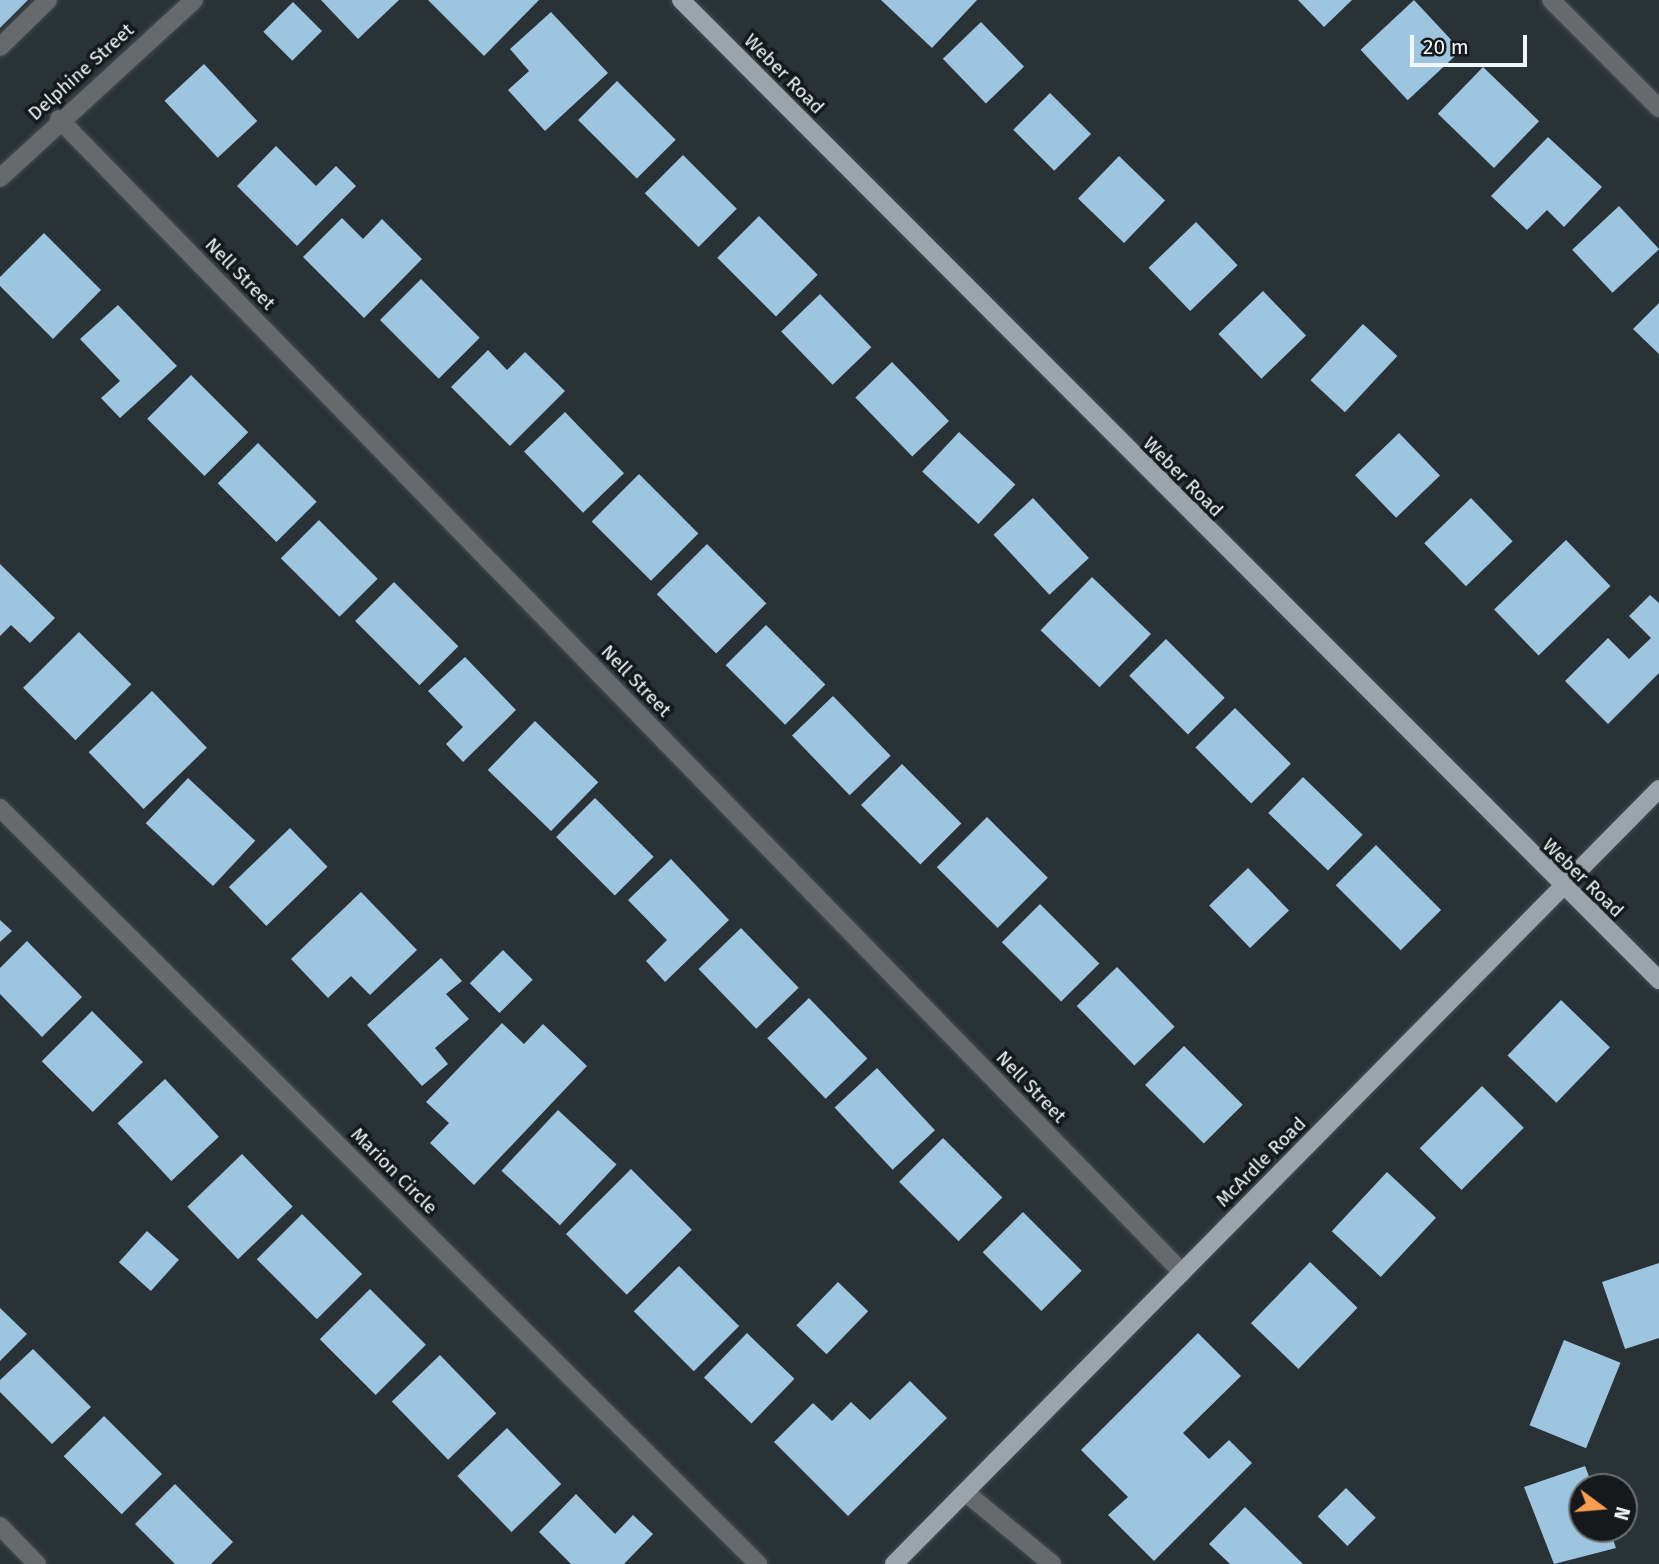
<!DOCTYPE html>
<style>
body{margin:0}
#map{position:relative;width:1659px;height:1564px;overflow:hidden;background:#293237;font-family:"Fira Sans",sans-serif}
div>[style]{position:absolute}
[style*='--x']{left:calc(var(--x)*1px);top:calc(var(--y)*1px);width:calc(var(--w)*1px);rotate:calc(var(--a)*1deg)}
.building>*{inset:0;background:#9ec5df;transform-origin:0 0}
.roads{filter:drop-shadow(0 0 2px #454d52) drop-shadow(0 0 2px #454d52)}
.minor>*{height:18px;margin:-9px;padding:0 9px;transform-origin:9px;border-radius:9px;background:#666a6d}
.major>*{height:18px;margin:-9px;padding:0 9px;transform-origin:9px;border-radius:9px;background:#9ba4aa}
span{translate:-50% -50%;white-space:nowrap;text-align:center;line-height:1.15;-webkit-text-stroke:7px #15191c;paint-order:stroke}
.street-label{font-size:19px;color:#f0f6f9}
.north{position:absolute;left:1568px;top:1473px;width:70px;height:70px;box-sizing:border-box;background:#15191c;border:2px solid #6d7174;border-radius:50%;rotate:106deg;font-size:19px;font-weight:700;line-height:28px;text-align:center;color:#f0f6f9}
.north::after{content:'';display:block;margin:auto;width:24px;height:32px;background:#fb9e51;clip-path:polygon(50% 0,100% 100%,50% 72%,0 100%)}
.scale{position:absolute;left:1410px;top:35px;width:117px;height:32px;box-sizing:border-box;border:4px solid #f0f6f9;border-top:0;padding-left:9px;font-size:21px;line-height:24px;white-space:nowrap;color:#f0f6f9;-webkit-text-stroke:5px #15191c;paint-order:stroke}
</style>
<div id="map">
<div class="building">
<i style="clip-path:polygon(0 0,28px 0,0 28px)"></i>
<i style="clip-path:polygon(321px 0,399px 0,358px 39px)"></i>
<i style="clip-path:polygon(428px 0,539px 0,484px 56px)"></i>
<i style="clip-path:polygon(881px 0,977px 0,932px 48px)"></i>
<i style="clip-path:polygon(1298px 0,1352px 0,1324px 27px)"></i>
<i style="left:1414px;top:0;width:69px;height:73px;rotate:47deg"></i>
<i style="left:293px;top:2px;width:41px;height:42px;rotate:45deg"></i>
<i style="clip-path:polygon(551px 12px,608px 73px,545px 131px,508px 90px,529px 71px,510px 49px)"></i>
<i style="left:981px;top:22px;width:62px;height:53px;rotate:46deg"></i>
<i style="left:204px;top:64px;width:78px;height:54px;rotate:47deg"></i>
<i style="left:1483px;top:67px;width:78px;height:65px;rotate:44deg"></i>
<i style="left:617px;top:81px;width:83px;height:55px;rotate:45deg"></i>
<i style="left:1050px;top:93px;width:58px;height:52px;rotate:45deg"></i>
<i style="clip-path:polygon(1548px 137px,1602px 187px,1564px 227px,1547px 210px,1527px 230px,1491px 196px)"></i>
<i style="clip-path:polygon(276px 146px,316px 186px,336px 166px,356px 186px,297px 246px,237px 186px)"></i>
<i style="left:683px;top:155px;width:76px;height:54px;rotate:45deg"></i>
<i style="left:1119px;top:156px;width:64px;height:59px;rotate:44deg"></i>
<i style="left:1619px;top:206px;width:59px;height:64px;rotate:47deg"></i>
<i style="left:759px;top:216px;width:83px;height:59px;rotate:45deg"></i>
<i style="clip-path:polygon(342px 218px,363px 239px,382px 219px,422px 259px,364px 318px,303px 257px)"></i>
<i style="left:1196px;top:222px;width:60px;height:66px;rotate:46deg"></i>
<i style="clip-path:polygon(44px 233px,101px 290px,53px 339px,0 286px,0 277px)"></i>
<i style="left:421px;top:279px;width:83px;height:58px;rotate:45deg"></i>
<i style="left:1263px;top:291px;width:62px;height:62px;rotate:46deg"></i>
<i style="left:820px;top:294px;width:74px;height:54px;rotate:46deg"></i>
<i style="clip-path:polygon(1659px 303px,1659px 354px,1633px 329px)"></i>
<i style="clip-path:polygon(118px 305px,177px 366px,120px 418px,101px 398px,120px 381px,80px 339px)"></i>
<i style="left:1363px;top:324px;width:47px;height:77px;rotate:43deg"></i>
<i style="clip-path:polygon(488px 350px,507px 370px,525px 352px,565px 391px,510px 446px,451px 387px)"></i>
<i style="left:892px;top:362px;width:82px;height:51px;rotate:46deg"></i>
<i style="left:191px;top:375px;width:81px;height:62px;rotate:45deg"></i>
<i style="left:565px;top:412px;width:85px;height:57px;rotate:46deg"></i>
<i style="left:959px;top:432px;width:77px;height:54px;rotate:43deg"></i>
<i style="left:1399px;top:433px;width:59px;height:61px;rotate:46deg"></i>
<i style="left:258px;top:443px;width:83px;height:57px;rotate:45deg"></i>
<i style="left:639px;top:474px;width:84px;height:67px;rotate:45deg"></i>
<i style="left:1033px;top:498px;width:82px;height:54px;rotate:47deg"></i>
<i style="left:1471px;top:498px;width:60px;height:65px;rotate:46deg"></i>
<i style="left:319px;top:520px;width:83px;height:54px;rotate:45deg"></i>
<i style="left:1566px;top:540px;width:64px;height:100px;rotate:46deg"></i>
<i style="left:707px;top:544px;width:84px;height:71px;rotate:45deg"></i>
<i style="clip-path:polygon(0 564px,55px 618px,30px 643px,11px 625px,0 636px)"></i>
<i style="left:1092px;top:577px;width:82px;height:74px;rotate:44deg"></i>
<i style="left:394px;top:582px;width:91px;height:55px;rotate:45deg"></i>
<i style="clip-path:polygon(1650px 595px,1659px 603px,1659px 673px,1608px 724px,1565px 681px,1608px 638px,1629px 659px,1651px 638px,1629px 616px)"></i>
<i style="left:766px;top:625px;width:84px;height:57px;rotate:45deg"></i>
<i style="left:79px;top:632px;width:74px;height:79px;rotate:45deg"></i>
<i style="left:1166px;top:639px;width:83px;height:52px;rotate:45deg"></i>
<i style="clip-path:polygon(465px 657px,516px 710px,463px 762px,446px 744px,463px 727px,428px 691px)"></i>
<i style="left:152px;top:691px;width:79px;height:88px;rotate:46deg"></i>
<i style="left:833px;top:696px;width:83px;height:57px;rotate:46deg"></i>
<i style="left:1235px;top:708px;width:79px;height:56px;rotate:45deg"></i>
<i style="left:535px;top:721px;width:88px;height:68px;rotate:44deg"></i>
<i style="left:902px;top:764px;width:84px;height:58px;rotate:45deg"></i>
<i style="left:1303px;top:777px;width:83px;height:50px;rotate:44deg"></i>
<i style="left:188px;top:778px;width:92px;height:62px;rotate:43deg"></i>
<i style="left:595px;top:798px;width:83px;height:55px;rotate:45deg"></i>
<i style="left:987px;top:817px;width:86px;height:71px;rotate:45deg"></i>
<i style="left:290px;top:828px;width:54px;height:85px;rotate:46deg"></i>
<i style="left:1376px;top:845px;width:92px;height:57px;rotate:45deg"></i>
<i style="clip-path:polygon(671px 859px,729px 920px,665px 982px,646px 961px,667px 940px,628px 900px)"></i>
<i style="left:1248px;top:868px;width:59px;height:54px;rotate:46deg"></i>
<i style="clip-path:polygon(361px 892px,417px 950px,370px 995px,351px 976px,328px 998px,291px 959px)"></i>
<i style="left:1040px;top:904px;width:84px;height:54px;rotate:45deg"></i>
<i style="clip-path:polygon(0 920px,12px 931px,0 942px)"></i>
<i style="left:741px;top:928px;width:83px;height:59px;rotate:46deg"></i>
<i style="clip-path:polygon(27px 941px,82px 997px,42px 1037px,0 994px,0 968px)"></i>
<i style="left:503px;top:950px;width:42px;height:47px;rotate:45deg"></i>
<i style="clip-path:polygon(441px 958px,462px 981px,446px 994px,469px 1019px,435px 1048px,448px 1064px,422px 1086px,367px 1025px)"></i>
<i style="left:1117px;top:967px;width:83px;height:56px;rotate:46deg"></i>
<i style="left:809px;top:998px;width:84px;height:58px;rotate:46deg"></i>
<i style="left:1561px;top:1000px;width:68px;height:77px;rotate:44deg"></i>
<i style="left:92px;top:1011px;width:72px;height:71px;rotate:45deg"></i>
<i style="clip-path:polygon(502px 1023px,524px 1044px,543px 1024px,587px 1066px,474px 1185px,430px 1143px,449px 1123px,426px 1102px)"></i>
<i style="left:1184px;top:1046px;width:83px;height:55px;rotate:45deg"></i>
<i style="left:877px;top:1068px;width:85px;height:58px;rotate:47deg"></i>
<i style="left:165px;top:1079px;width:79px;height:65px;rotate:47deg"></i>
<i style="left:1482px;top:1086px;width:59px;height:88px;rotate:45deg"></i>
<i style="left:558px;top:1110px;width:80px;height:83px;rotate:43deg"></i>
<i style="left:943px;top:1138px;width:84px;height:62px;rotate:45deg"></i>
<i style="left:242px;top:1154px;width:73px;height:76px;rotate:46deg"></i>
<i style="left:631px;top:1169px;width:86px;height:92px;rotate:45deg"></i>
<i style="left:1387px;top:1172px;width:67px;height:81px;rotate:43deg"></i>
<i style="left:1023px;top:1212px;width:83px;height:57px;rotate:45deg"></i>
<i style="left:302px;top:1214px;width:85px;height:64px;rotate:45deg"></i>
<i style="left:147px;top:1231px;width:43px;height:42px;rotate:42deg"></i>
<i style="left:1310px;top:1262px;width:66px;height:85px;rotate:44deg"></i>
<i style="clip-path:polygon(1659px 1263px,1659px 1338px,1625px 1349px,1602px 1282px)"></i>
<i style="left:679px;top:1266px;width:85px;height:64px;rotate:45deg"></i>
<i style="left:838px;top:1282px;width:42px;height:60px;rotate:44deg"></i>
<i style="left:370px;top:1289px;width:79px;height:71px;rotate:45deg"></i>
<i style="clip-path:polygon(0 1308px,27px 1334px,0 1361px)"></i>
<i style="left:747px;top:1333px;width:66px;height:62px;rotate:44deg"></i>
<i style="clip-path:polygon(1198px 1333px,1241px 1376px,1183px 1433px,1209px 1459px,1229px 1440px,1252px 1463px,1154px 1561px,1108px 1515px,1128px 1497px,1081px 1450px)"></i>
<i style="left:1564px;top:1340px;width:61px;height:92px;rotate:22deg"></i>
<i style="clip-path:polygon(33px 1349px,91px 1407px,52px 1444px,0 1392px,0 1380px)"></i>
<i style="left:440px;top:1355px;width:81px;height:67px;rotate:46deg"></i>
<i style="clip-path:polygon(910px 1381px,947px 1418px,848px 1516px,774px 1442px,813px 1403px,832px 1421px,851px 1402px,870px 1420px)"></i>
<i style="left:104px;top:1416px;width:82px;height:57px;rotate:45deg"></i>
<i style="left:507px;top:1428px;width:78px;height:69px;rotate:46deg"></i>
<i style="clip-path:polygon(1585px 1466px,1593px 1487px,1582px 1487px,1582px 1529px,1609px 1529px,1616px 1548px,1554px 1564px,1524px 1487px)"></i>
<i style="clip-path:polygon(175px 1484px,233px 1542px,211px 1564px,175px 1564px,135px 1524px)"></i>
<i style="left:1346px;top:1488px;width:42px;height:40px;rotate:45deg"></i>
<i style="clip-path:polygon(576px 1494px,615px 1534px,633px 1515px,653px 1534px,624px 1564px,571px 1564px,539px 1532px)"></i>
<i style="clip-path:polygon(1245px 1507px,1303px 1564px,1230px 1564px,1209px 1544px)"></i>
</div>
<div class="roads">
<div class="minor">
<i style="--x:1551;--y:0;--w:153;--a:45"></i>
<i style="--x:0;--y:47;--w:67;--a:-44.4"></i>
<i style="--x:59;--y:119;--w:1610;--a:45.76"></i>
<i style="--x:0;--y:178;--w:263;--a:-42.5"></i>
<i style="--x:0;--y:808;--w:1071;--a:44.92"></i>
<i style="--x:965;--y:1492;--w:113;--a:39.6"></i>
<i style="--x:0;--y:1526;--w:53;--a:45.8"></i>
</div>
<div class="major">
<i style="--x:681;--y:0;--w:1385;--a:45.06"></i>
<i style="--x:894;--y:1564;--w:1089;--a:-45.37"></i>
</div>
</div>
<div class="street-label">
<span style="left:81px;top:72px;rotate:-42deg">Delphine Street</span>
<span style="left:784px;top:74px;rotate:45deg">Weber Road</span>
<span style="left:240px;top:274px;rotate:46deg">Nell Street</span>
<span style="left:1183px;top:477px;rotate:45deg">Weber Road</span>
<span style="left:636px;top:681px;rotate:46deg">Nell Street</span>
<span style="left:1583px;top:878px;rotate:44deg">Weber Road</span>
<span style="left:1031px;top:1087px;rotate:46deg">Nell Street</span>
<span style="left:1261px;top:1162px;rotate:-45deg">McArdle Road</span>
<span style="left:394px;top:1171px;rotate:45deg">Marion Circle</span>
</div>
<div class="north">N</div>
<div class="scale">20 m</div>
</div>
